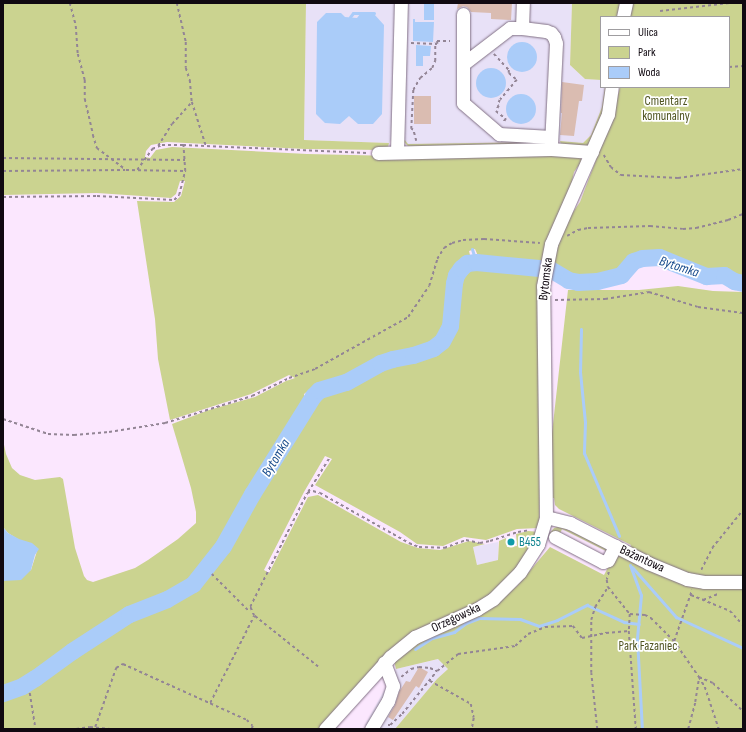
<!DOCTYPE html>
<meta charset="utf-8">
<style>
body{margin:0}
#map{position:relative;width:746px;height:732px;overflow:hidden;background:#fbe7fe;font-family:"Sofia Sans Condensed",sans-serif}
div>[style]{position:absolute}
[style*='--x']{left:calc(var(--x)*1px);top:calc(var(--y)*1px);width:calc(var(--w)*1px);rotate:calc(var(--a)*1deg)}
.industrial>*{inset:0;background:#e8e1f7}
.green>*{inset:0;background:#cbd390}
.water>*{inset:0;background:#aaccf9;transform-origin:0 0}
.round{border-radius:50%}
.stream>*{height:3px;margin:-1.5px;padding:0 1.5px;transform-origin:1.5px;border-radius:1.5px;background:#aaccf9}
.river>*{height:17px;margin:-8.5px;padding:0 8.5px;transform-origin:8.5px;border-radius:8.5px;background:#aaccf9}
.building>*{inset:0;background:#dabcb1;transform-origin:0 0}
.path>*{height:1.5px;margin-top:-0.75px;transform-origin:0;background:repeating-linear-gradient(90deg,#938595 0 3px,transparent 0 6px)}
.roads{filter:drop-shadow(0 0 1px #827185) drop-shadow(0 0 1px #827185)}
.minor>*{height:13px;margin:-6.5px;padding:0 6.5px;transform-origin:6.5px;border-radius:6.5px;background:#fff}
.dots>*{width:11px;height:11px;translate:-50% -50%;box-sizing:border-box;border:2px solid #fff;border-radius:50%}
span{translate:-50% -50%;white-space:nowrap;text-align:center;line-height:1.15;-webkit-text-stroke:3.5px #fff;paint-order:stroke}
.park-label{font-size:13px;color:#4f5420}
.street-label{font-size:13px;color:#100911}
.culture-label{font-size:13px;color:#0d838f}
.left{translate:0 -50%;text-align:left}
.water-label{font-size:14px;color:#15498b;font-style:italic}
.frame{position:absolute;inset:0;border:4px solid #100911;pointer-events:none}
.legend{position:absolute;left:600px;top:16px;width:130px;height:72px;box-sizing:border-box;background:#fff;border:1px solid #9f9da0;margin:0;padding:5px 7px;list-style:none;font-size:12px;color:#100911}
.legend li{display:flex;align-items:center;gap:8px;height:20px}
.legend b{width:20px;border:1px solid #9f9da0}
</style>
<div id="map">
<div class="industrial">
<i style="clip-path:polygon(306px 3px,572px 3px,570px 65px,585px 79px,601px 80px,601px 87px,605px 87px,602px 107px,591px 134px,583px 143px,560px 141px,408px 144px,405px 140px,391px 140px,389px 143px,304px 140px)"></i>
<i style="clip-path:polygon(498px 542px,498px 560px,477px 565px,473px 547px)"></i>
<i style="clip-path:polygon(439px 659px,448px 669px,437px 679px,395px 729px,374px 729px,365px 725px,396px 669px)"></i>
</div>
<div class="green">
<i style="clip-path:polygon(3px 3px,306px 3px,304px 140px,389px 143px,388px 147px,382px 150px,306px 149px,167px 142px,151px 145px,146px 151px,145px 157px,150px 158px,156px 150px,172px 147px,307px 154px,395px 156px,544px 151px,581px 158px,582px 161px,574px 172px,571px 186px,544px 265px,483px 259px,478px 256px,475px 249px,469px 251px,471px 259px,464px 261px,452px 273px,446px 327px,435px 344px,419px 350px,385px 358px,363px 371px,330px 385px,313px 387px,304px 394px,304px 410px,251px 494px,221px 547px,192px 583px,168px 598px,129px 612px,112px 622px,34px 677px,15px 688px,3px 691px,3px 581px,31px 570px,37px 551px,8px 533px,3px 527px,3px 440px,6px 454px,12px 468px,20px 475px,35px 480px,60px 477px,63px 479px,75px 548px,84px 576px,87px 580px,93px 582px,135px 568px,148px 560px,178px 539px,196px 523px,196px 512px,191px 488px,172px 424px,209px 410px,255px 397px,286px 381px,295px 378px,289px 375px,251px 394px,170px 420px,158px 359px,155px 319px,137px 201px,174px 202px,181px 196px,185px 181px,180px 181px,176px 194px,171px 198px,97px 193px,3px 195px)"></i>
<i style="clip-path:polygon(572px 3px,620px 3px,618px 17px,601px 17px,601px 80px,585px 79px,570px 65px)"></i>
<i style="clip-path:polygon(632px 3px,743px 3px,743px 280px,735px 279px,731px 275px,724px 273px,702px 272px,663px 254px,649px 254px,641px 256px,627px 262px,618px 272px,588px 280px,568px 277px,552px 267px,554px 254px,569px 218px,580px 202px,612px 118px,620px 87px,729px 87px,729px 17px,630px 17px)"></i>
<i style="clip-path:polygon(605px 87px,610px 87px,608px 100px,588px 146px,561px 144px,560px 141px,583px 143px,591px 135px,602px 107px)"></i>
<i style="clip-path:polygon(402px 140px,405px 140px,408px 144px,545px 142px,545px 144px,409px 147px)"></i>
<i style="clip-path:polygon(477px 266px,499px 270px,540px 271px,542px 442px,539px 528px,517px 529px,486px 540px,464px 537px,443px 546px,417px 544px,400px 532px,315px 485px,332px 459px,325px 456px,304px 492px,264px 570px,269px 573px,308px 497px,318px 495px,401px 542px,418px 548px,440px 550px,469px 541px,485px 544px,473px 547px,477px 565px,498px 560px,499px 541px,506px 538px,507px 547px,517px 546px,516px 534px,528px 531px,540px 532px,537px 544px,491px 599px,415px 635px,323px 729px,3px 729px,3px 694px,23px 688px,111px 626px,129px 616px,166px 601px,193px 587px,225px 548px,274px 462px,312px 403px,322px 394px,363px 380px,385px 366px,423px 358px,444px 346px,451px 336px,453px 330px,457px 306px,459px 284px,462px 274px,468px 268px)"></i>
<i style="clip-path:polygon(678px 286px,713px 291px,743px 292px,743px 729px,395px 729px,437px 679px,448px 669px,438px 659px,396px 669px,394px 661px,405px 651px,429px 636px,488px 610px,517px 586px,550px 547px,604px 575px,615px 554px,626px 556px,631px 545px,559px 509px,555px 505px,554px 498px,551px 498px,552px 433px,568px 290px,639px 290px)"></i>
<i style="clip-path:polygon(560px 526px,570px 531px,572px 528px,609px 550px,606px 551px,562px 529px,559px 536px,549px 534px,554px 528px)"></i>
</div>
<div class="water">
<i style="left:424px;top:3px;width:10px;height:17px"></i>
<i style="clip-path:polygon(326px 13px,341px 13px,345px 17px,357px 18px,360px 14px,374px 14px,384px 25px,382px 114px,373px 124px,358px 124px,349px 116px,340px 124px,325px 123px,316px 114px,317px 22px)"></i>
<i style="clip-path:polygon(413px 19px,415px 19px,415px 22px,434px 22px,433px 42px,413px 41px)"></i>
<i class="round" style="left:507px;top:42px;width:30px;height:30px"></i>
<i style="clip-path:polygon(416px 45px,431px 46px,430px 56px,423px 56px,423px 66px,416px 66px)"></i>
<i class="round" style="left:476px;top:68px;width:30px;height:30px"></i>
<i class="round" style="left:506px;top:94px;width:30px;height:30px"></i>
<i style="clip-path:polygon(3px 527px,8px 533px,19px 539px,32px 543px,39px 549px,35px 555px,31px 570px,21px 580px,3px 581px)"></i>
</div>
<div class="stream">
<i style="--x:350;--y:17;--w:5;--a:-53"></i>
<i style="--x:353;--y:13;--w:21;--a:0"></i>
<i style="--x:472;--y:249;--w:14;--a:73"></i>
<i style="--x:581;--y:329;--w:43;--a:91.3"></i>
<i style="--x:580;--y:372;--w:50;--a:84.3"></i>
<i style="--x:585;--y:422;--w:31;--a:92"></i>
<i style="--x:584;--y:453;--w:90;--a:67.1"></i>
<i style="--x:630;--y:565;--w:32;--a:70"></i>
<i style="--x:641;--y:595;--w:43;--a:95.3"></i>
<i style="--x:637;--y:638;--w:91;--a:86.9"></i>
<i style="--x:632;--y:567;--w:67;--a:48.7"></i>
<i style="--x:676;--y:617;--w:74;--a:24.8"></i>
<i style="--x:415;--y:649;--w:20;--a:-33"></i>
<i style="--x:432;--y:638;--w:23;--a:-15"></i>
<i style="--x:454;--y:632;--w:15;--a:-37"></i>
<i style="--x:466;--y:623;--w:14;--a:-21"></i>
<i style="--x:479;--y:618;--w:41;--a:1.4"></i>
<i style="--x:520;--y:619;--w:20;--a:20"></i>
<i style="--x:539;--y:626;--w:19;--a:-18"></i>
<i style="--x:557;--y:620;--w:34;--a:-27"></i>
<i style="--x:587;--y:605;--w:41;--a:24.7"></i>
<i style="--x:624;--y:622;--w:15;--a:8"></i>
</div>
<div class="river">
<i style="--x:550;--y:269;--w:21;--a:31"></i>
<i style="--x:568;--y:280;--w:10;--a:11"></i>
<i style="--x:578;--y:282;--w:19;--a:-3"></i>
<i style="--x:597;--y:281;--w:25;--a:-14"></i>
<i style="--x:621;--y:275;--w:18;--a:-49"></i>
<i style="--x:633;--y:261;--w:9;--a:-18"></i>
<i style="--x:642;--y:258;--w:17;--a:-3"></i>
<i style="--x:659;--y:257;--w:51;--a:22"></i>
<i style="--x:706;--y:276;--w:18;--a:-3"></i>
<i style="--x:724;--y:275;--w:12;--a:31"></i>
<i style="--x:734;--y:281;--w:9;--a:13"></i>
<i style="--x:3;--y:693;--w:20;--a:-20"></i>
<i style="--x:22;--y:686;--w:15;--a:-32"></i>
<i style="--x:35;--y:678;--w:46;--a:-36.1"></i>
<i style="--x:72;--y:651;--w:68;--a:-33"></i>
<i style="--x:129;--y:614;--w:41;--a:-21.5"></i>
<i style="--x:167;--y:599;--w:30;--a:-30"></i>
<i style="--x:193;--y:584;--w:48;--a:-51.7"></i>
<i style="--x:223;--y:546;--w:60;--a:-60.9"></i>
<i style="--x:252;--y:494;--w:115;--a:-58.1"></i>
<i style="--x:313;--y:396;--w:8;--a:-45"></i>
<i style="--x:319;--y:390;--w:28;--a:-17"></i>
<i style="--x:346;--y:382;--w:39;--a:-29"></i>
<i style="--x:380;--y:363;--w:13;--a:-18"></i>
<i style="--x:392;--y:359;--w:21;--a:-11"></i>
<i style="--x:413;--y:355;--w:21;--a:-19"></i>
<i style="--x:433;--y:348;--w:11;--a:-38"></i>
<i style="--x:442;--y:341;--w:17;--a:-62"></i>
<i style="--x:450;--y:326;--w:43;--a:-84.7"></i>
<i style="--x:454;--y:283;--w:8;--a:-76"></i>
<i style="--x:456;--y:275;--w:9;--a:-54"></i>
<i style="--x:461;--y:268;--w:8;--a:-40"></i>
<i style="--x:467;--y:263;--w:9;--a:-6"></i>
<i style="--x:476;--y:262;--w:63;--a:5.4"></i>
</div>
<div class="building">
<i style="clip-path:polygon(458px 3px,512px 3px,511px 20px,491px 19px,491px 13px,471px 12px,467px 7px,463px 6px,457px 9px)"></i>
<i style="clip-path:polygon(562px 82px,584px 85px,582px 101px,579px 101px,574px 136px,560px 135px,562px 113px,561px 113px)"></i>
<i style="left:414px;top:96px;width:17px;height:28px"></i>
<i style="clip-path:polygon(419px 667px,428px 672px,419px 688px,416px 686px,393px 720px,388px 717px,395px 705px,399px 692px,406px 681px,410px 682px)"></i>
</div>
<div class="path">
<i style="--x:70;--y:3;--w:24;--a:75"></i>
<i style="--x:76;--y:26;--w:28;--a:86"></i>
<i style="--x:78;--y:54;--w:27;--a:75"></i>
<i style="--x:85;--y:80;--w:19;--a:90"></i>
<i style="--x:85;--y:99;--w:37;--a:77"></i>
<i style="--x:93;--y:135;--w:14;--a:73"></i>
<i style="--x:97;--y:148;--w:36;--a:37"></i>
<i style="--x:126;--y:170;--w:59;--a:1"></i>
<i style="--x:177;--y:3;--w:40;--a:77"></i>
<i style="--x:186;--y:42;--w:26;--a:90"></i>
<i style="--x:186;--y:68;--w:13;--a:72"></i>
<i style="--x:190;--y:80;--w:22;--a:85"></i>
<i style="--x:192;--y:102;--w:46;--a:72.3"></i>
<i style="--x:660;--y:11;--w:70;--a:-6.5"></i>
<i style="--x:411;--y:43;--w:26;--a:2"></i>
<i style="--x:437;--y:44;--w:3;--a:-90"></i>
<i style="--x:437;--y:41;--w:13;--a:0"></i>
<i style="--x:494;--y:54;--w:22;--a:47"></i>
<i style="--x:509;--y:70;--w:3;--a:90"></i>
<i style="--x:509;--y:73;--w:11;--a:41"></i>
<i style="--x:517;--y:80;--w:26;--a:130"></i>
<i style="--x:500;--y:100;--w:5;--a:112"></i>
<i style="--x:498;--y:105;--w:1;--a:45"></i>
<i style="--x:499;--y:106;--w:6;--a:121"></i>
<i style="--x:496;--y:111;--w:13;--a:39"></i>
<i style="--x:506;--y:119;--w:4;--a:124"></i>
<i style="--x:729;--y:67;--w:14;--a:-4"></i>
<i style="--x:416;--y:141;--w:11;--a:-105"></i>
<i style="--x:413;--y:130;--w:2;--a:-153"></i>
<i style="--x:411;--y:129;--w:39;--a:-87"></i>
<i style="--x:413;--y:90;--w:14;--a:-60"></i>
<i style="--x:420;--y:78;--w:16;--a:-40"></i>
<i style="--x:432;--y:68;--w:8;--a:-67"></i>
<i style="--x:435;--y:61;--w:18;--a:-90"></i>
<i style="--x:158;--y:146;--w:26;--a:-58"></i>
<i style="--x:172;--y:124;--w:30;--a:-48"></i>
<i style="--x:604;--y:155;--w:14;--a:60"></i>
<i style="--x:611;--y:167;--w:13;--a:39"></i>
<i style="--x:621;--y:175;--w:57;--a:3"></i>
<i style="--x:678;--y:178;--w:66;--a:-7.9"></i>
<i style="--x:3;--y:158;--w:182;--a:0.6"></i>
<i style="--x:137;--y:170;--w:26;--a:-54"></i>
<i style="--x:152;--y:149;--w:11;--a:-22"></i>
<i style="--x:162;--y:145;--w:21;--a:0"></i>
<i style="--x:3;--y:171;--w:122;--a:-0.5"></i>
<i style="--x:3;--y:197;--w:94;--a:-0.6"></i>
<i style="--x:97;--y:196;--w:77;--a:3"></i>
<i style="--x:174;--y:200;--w:7;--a:-45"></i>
<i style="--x:179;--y:195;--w:25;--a:-76"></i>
<i style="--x:185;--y:171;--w:26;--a:-94"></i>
<i style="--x:183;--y:145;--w:184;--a:2.5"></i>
<i style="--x:567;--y:236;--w:13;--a:-29"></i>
<i style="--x:578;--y:230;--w:10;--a:-11"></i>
<i style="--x:588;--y:228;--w:62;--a:-1.8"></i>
<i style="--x:650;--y:226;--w:33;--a:5"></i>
<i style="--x:683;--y:229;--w:13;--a:-4"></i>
<i style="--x:696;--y:228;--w:33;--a:-14"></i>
<i style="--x:728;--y:220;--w:16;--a:-22"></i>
<i style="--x:555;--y:300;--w:50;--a:-1.1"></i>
<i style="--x:605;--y:299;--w:45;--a:-9"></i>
<i style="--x:649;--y:292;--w:51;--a:17"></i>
<i style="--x:698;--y:307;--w:45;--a:7.6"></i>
<i style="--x:3;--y:419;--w:47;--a:18.4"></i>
<i style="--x:48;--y:434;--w:26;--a:2"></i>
<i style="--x:74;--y:435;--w:35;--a:-5"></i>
<i style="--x:109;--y:432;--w:57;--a:-9.1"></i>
<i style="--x:165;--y:423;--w:91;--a:-17.2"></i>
<i style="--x:252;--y:396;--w:41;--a:-25.9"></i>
<i style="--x:289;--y:378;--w:28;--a:-19"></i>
<i style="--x:315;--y:369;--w:107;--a:-29.2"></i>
<i style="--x:408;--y:317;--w:37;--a:-56"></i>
<i style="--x:429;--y:286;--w:28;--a:-73"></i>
<i style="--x:437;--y:259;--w:13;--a:-58"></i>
<i style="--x:444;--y:248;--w:9;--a:-32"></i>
<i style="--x:452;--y:243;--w:11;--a:-15"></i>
<i style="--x:463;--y:240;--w:21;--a:-3"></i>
<i style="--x:484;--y:239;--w:56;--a:4.1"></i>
<i style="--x:308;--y:492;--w:40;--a:-58"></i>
<i style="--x:701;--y:570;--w:25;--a:-63"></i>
<i style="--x:712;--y:548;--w:49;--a:-50.8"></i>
<i style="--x:609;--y:572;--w:8;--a:104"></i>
<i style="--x:607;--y:580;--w:7;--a:82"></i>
<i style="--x:608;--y:587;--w:35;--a:51"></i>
<i style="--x:630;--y:614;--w:15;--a:4"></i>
<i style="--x:645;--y:615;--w:7;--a:27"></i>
<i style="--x:651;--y:618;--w:33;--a:45"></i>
<i style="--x:674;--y:641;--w:44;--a:55.2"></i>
<i style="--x:699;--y:677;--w:15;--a:23"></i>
<i style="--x:713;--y:683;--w:41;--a:43"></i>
<i style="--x:212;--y:574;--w:54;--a:45"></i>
<i style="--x:691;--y:595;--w:42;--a:22.3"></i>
<i style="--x:730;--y:611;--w:19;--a:47"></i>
<i style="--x:703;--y:600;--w:16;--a:-22"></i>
<i style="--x:630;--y:614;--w:17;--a:93"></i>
<i style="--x:629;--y:631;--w:98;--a:85.9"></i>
<i style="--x:674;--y:641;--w:54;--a:-70.6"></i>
<i style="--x:318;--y:667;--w:82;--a:-141.4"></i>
<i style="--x:254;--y:616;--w:10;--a:-114"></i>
<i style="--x:250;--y:607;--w:127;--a:-63.4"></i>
<i style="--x:307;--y:493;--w:6;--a:-18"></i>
<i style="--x:313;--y:491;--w:7;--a:16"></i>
<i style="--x:320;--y:493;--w:102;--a:29.3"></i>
<i style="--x:409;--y:543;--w:11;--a:22"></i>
<i style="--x:419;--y:547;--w:25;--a:2"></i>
<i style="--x:444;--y:548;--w:23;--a:-20"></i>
<i style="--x:466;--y:540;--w:14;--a:12"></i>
<i style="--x:480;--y:543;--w:10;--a:-11"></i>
<i style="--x:490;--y:541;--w:29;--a:-18"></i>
<i style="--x:518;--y:532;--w:12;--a:-9"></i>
<i style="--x:401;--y:677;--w:13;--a:-39"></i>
<i style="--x:411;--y:669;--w:8;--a:-14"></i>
<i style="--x:419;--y:667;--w:11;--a:5"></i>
<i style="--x:430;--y:668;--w:8;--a:23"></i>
<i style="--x:699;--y:677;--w:12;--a:59"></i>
<i style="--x:705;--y:687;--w:44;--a:71.6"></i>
<i style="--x:430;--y:681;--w:47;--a:29.3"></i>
<i style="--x:471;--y:704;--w:14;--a:78"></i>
<i style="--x:474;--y:718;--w:11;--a:100"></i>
<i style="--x:30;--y:693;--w:36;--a:81"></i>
<i style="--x:210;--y:703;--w:97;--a:-63.2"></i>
<i style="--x:388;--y:725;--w:2;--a:0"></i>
<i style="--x:390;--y:725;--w:16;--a:-43"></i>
<i style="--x:402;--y:714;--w:55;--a:-50.9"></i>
<i style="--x:437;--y:671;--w:27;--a:-39"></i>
<i style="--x:458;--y:654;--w:58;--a:-8"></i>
<i style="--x:515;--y:646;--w:18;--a:-43"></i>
<i style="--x:528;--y:634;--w:18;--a:-22"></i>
<i style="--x:545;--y:627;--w:28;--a:-2"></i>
<i style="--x:573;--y:626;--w:15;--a:53"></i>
<i style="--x:582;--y:638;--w:25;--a:-12"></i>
<i style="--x:606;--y:633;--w:23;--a:-5"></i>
<i style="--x:95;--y:727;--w:63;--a:-70.4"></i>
<i style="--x:116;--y:668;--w:8;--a:-30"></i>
<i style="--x:123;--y:664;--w:136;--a:24.3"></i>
<i style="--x:247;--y:720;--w:8;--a:45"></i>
<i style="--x:253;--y:726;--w:3;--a:108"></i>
<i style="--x:76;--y:729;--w:14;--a:-8"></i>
<i style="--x:90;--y:727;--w:20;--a:6"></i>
<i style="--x:597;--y:729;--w:56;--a:-96.1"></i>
<i style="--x:591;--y:673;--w:53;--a:-90"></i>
<i style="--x:591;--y:620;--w:14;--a:-73"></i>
<i style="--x:595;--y:607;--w:24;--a:-57"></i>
<i style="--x:688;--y:729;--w:28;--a:-75"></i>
<i style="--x:695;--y:702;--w:25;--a:-81"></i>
</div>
<div class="roads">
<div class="minor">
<i style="--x:463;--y:14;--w:89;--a:90"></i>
<i style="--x:463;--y:103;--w:48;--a:40.7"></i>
<i style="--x:499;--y:134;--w:52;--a:3.3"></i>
<i style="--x:623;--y:17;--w:14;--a:-78"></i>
<i style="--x:522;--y:28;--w:24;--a:7"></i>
<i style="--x:546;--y:31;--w:5;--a:22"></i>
<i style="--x:551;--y:33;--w:5;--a:53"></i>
<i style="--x:554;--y:37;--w:6;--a:72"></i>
<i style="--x:556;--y:43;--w:102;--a:92.8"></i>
<i style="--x:463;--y:64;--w:59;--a:-37.5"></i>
<i style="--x:510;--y:28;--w:12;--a:0"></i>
<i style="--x:522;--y:28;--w:25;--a:-88"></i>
<i style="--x:397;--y:152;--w:149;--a:-88.5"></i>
<i style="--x:378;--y:153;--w:173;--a:-1.3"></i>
<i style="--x:551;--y:149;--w:41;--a:4.2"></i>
<i style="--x:546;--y:517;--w:25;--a:14"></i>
<i style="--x:570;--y:523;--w:88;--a:27.1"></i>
<i style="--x:648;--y:563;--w:42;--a:22.3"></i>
<i style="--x:687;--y:579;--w:17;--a:10"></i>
<i style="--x:704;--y:582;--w:39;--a:0"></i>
<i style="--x:555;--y:537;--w:54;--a:27.5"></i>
<i style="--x:603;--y:562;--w:5;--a:-22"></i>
<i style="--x:608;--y:560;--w:16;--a:-63"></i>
<i style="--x:325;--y:729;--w:97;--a:-47.9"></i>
<i style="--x:390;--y:657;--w:32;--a:-39"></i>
<i style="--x:415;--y:637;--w:68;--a:-24.3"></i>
<i style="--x:477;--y:609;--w:19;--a:-32"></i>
<i style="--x:493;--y:599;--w:38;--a:-45"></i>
<i style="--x:520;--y:572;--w:33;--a:-57"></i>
<i style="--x:538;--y:544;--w:28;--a:-73"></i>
<i style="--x:546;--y:517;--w:231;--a:-90.7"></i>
<i style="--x:543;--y:286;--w:43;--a:-79.2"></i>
<i style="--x:551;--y:244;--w:142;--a:-66.3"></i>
<i style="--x:608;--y:114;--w:27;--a:-82"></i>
<i style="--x:371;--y:729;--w:33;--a:-59"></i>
<i style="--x:388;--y:701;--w:16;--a:-72"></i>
<i style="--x:393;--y:686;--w:25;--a:-111"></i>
</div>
</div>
<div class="dots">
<i style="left:511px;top:542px;background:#0f9aa8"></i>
</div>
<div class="park-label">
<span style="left:666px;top:109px">Cmentarz<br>komunalny</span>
<span style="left:648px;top:646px">Park Fazaniec</span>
</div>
<div class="street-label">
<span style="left:546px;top:279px;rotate:-83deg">Bytomska</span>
<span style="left:642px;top:559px;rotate:25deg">Bażantowa</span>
<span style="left:456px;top:618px;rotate:-25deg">Orzegowska</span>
</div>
<div class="culture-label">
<span class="left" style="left:519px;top:542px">B455</span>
</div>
<div class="water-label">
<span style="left:679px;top:267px;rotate:18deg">Bytomka</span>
<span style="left:276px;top:458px;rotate:-59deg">Bytomka</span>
</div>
<div class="frame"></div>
<ul class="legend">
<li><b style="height:5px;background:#fff"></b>Ulica</li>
<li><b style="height:11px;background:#cbd390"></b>Park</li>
<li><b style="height:11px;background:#aaccf9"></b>Woda</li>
</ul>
</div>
